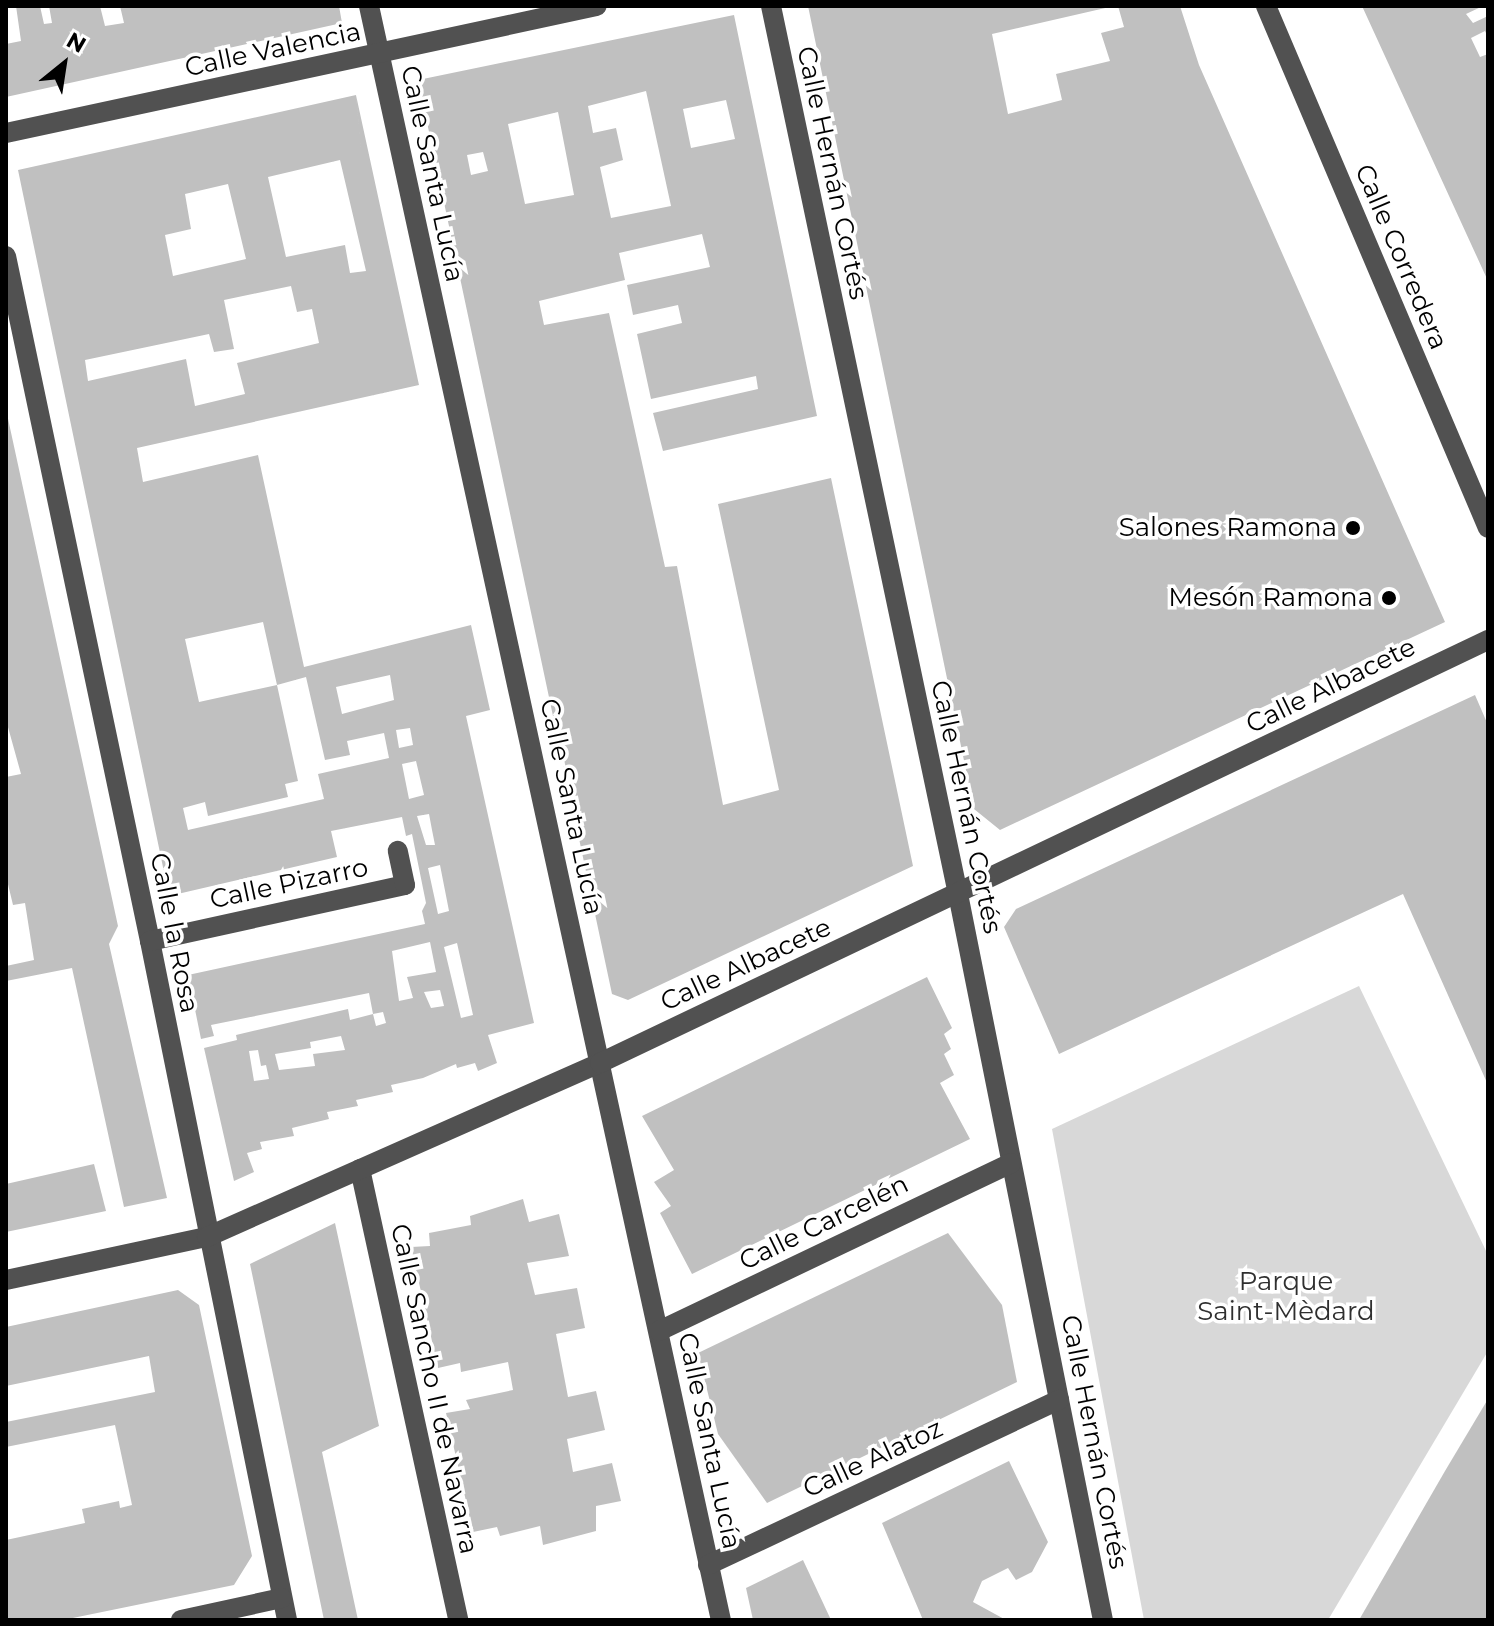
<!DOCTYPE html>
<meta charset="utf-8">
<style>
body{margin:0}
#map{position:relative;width:1494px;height:1626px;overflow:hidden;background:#fff;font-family:Montserrat,sans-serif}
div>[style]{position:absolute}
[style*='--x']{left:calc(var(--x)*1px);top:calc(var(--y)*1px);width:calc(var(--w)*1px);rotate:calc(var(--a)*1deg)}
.green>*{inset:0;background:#d8d8d8}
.building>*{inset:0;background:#c0c0c0}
.minor>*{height:20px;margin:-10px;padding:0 10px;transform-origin:10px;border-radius:10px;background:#515151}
.dots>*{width:22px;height:22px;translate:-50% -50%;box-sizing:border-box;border:4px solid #fff;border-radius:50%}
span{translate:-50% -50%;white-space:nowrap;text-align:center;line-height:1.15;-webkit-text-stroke:7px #fff;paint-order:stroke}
.street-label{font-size:26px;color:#000}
.poi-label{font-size:26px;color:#000}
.right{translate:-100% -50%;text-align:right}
.park-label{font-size:26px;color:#2f2f2f}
.frame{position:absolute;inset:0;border:8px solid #000;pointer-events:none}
.north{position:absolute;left:24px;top:24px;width:80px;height:80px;-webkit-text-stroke:6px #fff;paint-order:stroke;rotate:30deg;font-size:22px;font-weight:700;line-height:32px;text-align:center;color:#000}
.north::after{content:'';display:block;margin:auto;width:28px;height:36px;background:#000;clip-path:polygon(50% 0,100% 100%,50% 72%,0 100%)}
</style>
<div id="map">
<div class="green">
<i style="clip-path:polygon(1359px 986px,1488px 1255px,1488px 1351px,1328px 1620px,1144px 1620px,1052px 1129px)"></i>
</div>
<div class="building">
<i style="clip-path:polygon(16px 6px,40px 6px,44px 24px,52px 23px,49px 6px,100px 6px,105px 26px,124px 23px,120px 6px,339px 6px,342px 23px,6px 97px,6px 44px,21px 41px)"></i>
<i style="clip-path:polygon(808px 6px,1114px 6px,992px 34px,1008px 114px,1062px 100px,1056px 74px,1110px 61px,1101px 33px,1124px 27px,1118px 6px,1180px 6px,1199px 65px,1445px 622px,1000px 830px,974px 809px)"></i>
<i style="clip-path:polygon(1362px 6px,1483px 6px,1466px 14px,1473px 23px,1488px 16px,1488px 37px,1485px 31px,1471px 38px,1480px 57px,1488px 54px,1488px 281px)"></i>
<i style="clip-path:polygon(evenodd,734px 15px,817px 416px,663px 451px,653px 413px,758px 389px,756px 376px,651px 399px,637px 334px,682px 323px,678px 305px,633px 315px,627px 285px,710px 267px,702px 234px,619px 253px,625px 280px,539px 301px,544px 325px,609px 313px,665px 567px,677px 566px,723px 805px,779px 790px,718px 504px,831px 478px,913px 866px,628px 1000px,612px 994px,418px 80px,734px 15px,646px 91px,671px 206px,611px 218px,600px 167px,623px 160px,616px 128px,593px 133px,588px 106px,646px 91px,734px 15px,726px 100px,735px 139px,691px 148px,683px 109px,726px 100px,734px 15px,558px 112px,574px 195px,525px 204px,508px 124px,558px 112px,734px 15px,483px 152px,488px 171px,471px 175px,467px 155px,483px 152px)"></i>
<i style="clip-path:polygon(evenodd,356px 95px,419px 385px,137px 448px,143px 482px,258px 455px,304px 667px,471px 625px,490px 710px,466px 716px,534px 1023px,488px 1035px,497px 1063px,478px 1071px,475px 1063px,457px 1068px,456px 1064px,423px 1078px,391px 1085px,393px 1092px,356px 1100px,358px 1106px,327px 1112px,329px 1119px,292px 1128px,294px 1136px,260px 1142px,262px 1149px,247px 1153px,254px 1172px,234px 1181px,204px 1048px,237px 1040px,236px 1035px,348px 1009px,350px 1020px,373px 1014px,376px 1026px,386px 1023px,383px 1012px,373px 1014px,369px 993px,211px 1025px,214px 1036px,201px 1039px,188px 975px,425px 924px,422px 911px,426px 903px,412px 834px,406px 836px,402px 817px,331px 831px,337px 857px,169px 896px,18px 170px,356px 95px,340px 160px,366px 271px,350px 273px,345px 245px,286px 257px,268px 177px,340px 160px,356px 95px,228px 184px,246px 259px,173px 276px,165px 235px,191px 229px,185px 194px,228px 184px,356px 95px,291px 286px,297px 312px,312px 309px,319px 343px,237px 363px,245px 394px,195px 406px,186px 359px,88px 381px,85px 360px,209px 334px,214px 352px,234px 349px,224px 300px,291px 286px,356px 95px,263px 622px,277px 685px,306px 677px,325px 760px,350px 755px,347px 741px,384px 733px,389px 758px,318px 774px,324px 799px,188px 830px,183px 808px,205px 802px,208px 816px,288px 797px,285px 784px,298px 781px,277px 685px,199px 702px,185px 639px,263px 622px,356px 95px,390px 675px,394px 700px,342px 714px,336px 687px,390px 675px,356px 95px,410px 728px,413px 745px,399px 748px,396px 730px,410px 728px,356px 95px,416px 761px,424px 795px,409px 799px,402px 764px,416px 761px,356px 95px,429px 814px,432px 830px,435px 845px,426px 845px,417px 816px,429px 814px,356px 95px,440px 865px,449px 911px,438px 914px,428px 868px,440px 865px,356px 95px,430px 942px,436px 972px,407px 977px,413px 998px,399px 1001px,392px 951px,430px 942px,356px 95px,457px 943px,473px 1015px,461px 1018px,444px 947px,457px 943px,356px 95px,440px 990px,444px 1006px,431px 1008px,424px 992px,440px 990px,356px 95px,341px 1036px,345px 1050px,313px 1054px,315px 1066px,279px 1070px,275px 1054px,311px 1048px,310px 1042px,341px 1036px,356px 95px,258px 1050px,261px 1066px,266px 1065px,269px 1079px,254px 1081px,249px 1051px,258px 1050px)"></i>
<i style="clip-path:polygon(7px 414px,118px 926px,109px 944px,167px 1198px,124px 1207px,72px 968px,6px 981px,6px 966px,34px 960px,25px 903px,13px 905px,6px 876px,6px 777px,21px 774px,6px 720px)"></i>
<i style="clip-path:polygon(1475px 695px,1488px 725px,1488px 1085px,1403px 894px,1059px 1054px,1004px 927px,1016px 909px)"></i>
<i style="clip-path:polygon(927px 977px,952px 1028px,944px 1034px,951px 1049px,944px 1054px,954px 1075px,940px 1083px,970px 1139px,692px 1274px,660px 1213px,671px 1206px,654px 1182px,674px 1170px,642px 1116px)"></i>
<i style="clip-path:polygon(94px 1164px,106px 1211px,6px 1232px,6px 1184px)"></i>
<i style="clip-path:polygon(523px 1199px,529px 1222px,559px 1214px,569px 1256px,527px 1263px,535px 1295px,577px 1288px,585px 1328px,556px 1334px,568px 1397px,596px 1391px,605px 1430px,567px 1439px,573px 1472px,612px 1463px,621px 1501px,596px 1506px,596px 1531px,543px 1545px,540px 1526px,500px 1536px,497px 1527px,473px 1532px,446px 1413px,470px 1409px,466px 1400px,513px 1390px,508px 1362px,461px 1372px,460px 1363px,438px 1368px,411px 1247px,430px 1246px,429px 1233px,471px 1225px,470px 1216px)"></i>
<i style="clip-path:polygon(335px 1223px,379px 1426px,322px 1452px,358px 1620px,324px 1620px,250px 1264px)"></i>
<i style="clip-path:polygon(948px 1233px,1002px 1305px,1017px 1382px,767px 1503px,718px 1434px,698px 1353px)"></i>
<i style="clip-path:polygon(178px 1290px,199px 1305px,252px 1556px,234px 1585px,63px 1620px,6px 1620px,6px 1540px,85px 1523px,82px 1509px,119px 1501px,120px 1508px,132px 1505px,115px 1425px,6px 1447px,6px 1422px,155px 1392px,149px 1356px,6px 1386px,6px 1327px)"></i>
<i style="clip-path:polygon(1488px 1399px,1488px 1620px,1359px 1620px,1445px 1471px)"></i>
<i style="clip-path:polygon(1009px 1461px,1048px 1542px,1032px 1572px,1016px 1580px,1008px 1568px,982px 1581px,973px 1602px,1006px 1620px,923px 1620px,882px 1523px)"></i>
<i style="clip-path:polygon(803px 1560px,831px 1620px,753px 1620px,746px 1588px)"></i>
</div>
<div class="minor">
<i style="--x:369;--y:6;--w:1652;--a:77.7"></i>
<i style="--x:771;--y:6;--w:907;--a:78.11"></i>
<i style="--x:958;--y:894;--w:740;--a:78.71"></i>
<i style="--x:1266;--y:6;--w:567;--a:66.96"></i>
<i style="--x:6;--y:133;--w:604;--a:-12.13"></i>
<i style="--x:6;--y:256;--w:700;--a:78.13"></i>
<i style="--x:150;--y:941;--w:693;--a:78.59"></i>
<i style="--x:150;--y:941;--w:261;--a:-12.4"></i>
<i style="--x:405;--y:885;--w:35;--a:-102"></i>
<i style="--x:360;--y:1169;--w:462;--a:77.7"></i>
<i style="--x:6;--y:1280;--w:206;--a:-12.1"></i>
<i style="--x:207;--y:1237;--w:430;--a:-23.9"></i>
<i style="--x:600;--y:1063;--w:984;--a:-25.47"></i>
<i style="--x:659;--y:1331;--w:390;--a:-25.5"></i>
<i style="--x:708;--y:1565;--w:388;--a:-25.2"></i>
<i style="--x:181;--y:1620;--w:103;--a:-12.3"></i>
</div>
<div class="dots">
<i style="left:1353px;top:528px;background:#000"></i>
<i style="left:1389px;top:598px;background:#000"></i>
</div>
<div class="street-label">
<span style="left:273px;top:50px;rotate:-12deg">Calle Valencia</span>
<span style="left:832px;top:173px;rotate:78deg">Calle Hernán Cortés</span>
<span style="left:432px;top:174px;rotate:78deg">Calle Santa Lucía</span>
<span style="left:1401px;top:257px;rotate:67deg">Calle Corredera</span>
<span style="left:1331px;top:686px;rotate:-26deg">Calle Albacete</span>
<span style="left:571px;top:807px;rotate:78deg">Calle Santa Lucía</span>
<span style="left:966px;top:807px;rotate:78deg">Calle Hernán Cortés</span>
<span style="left:289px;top:884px;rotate:-12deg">Calle Pizarro</span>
<span style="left:174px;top:933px;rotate:79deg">Calle la Rosa</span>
<span style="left:746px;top:965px;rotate:-25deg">Calle Albacete</span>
<span style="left:824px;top:1223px;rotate:-26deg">Calle Carcelén</span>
<span style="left:434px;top:1389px;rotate:78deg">Calle Sancho II de Navarra</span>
<span style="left:709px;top:1441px;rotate:78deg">Calle Santa Lucía</span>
<span style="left:1094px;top:1442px;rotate:79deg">Calle Hernán Cortés</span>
<span style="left:873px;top:1459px;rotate:-25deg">Calle Alatoz</span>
</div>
<div class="poi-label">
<span class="right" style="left:1337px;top:528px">Salones Ramona</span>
<span class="right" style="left:1373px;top:598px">Mesón Ramona</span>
</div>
<div class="park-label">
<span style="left:1286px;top:1297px">Parque<br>Saint-Mèdard</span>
</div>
<div class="frame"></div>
<div class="north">N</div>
</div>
